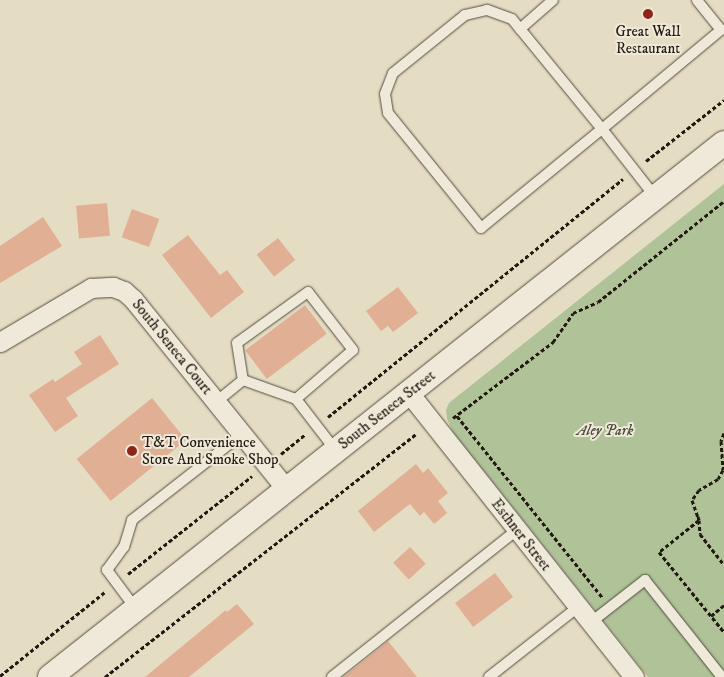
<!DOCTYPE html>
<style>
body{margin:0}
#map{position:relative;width:724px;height:677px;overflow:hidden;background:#e5ddc3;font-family:"IM FELL DW Pica",serif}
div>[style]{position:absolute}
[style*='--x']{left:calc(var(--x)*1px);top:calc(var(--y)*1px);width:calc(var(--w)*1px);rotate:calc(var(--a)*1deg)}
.green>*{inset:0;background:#afc298}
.building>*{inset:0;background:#e0af94;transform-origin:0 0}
.path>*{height:3px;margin-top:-1.5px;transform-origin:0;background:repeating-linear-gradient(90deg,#221a11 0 4px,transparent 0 6.5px)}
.roads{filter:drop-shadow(0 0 1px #534b3e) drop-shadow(0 0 1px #534b3e)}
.service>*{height:10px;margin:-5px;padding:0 5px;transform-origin:5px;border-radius:5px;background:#eee9d8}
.minor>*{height:19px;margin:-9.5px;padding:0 9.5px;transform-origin:9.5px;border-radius:9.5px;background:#eee9d8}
.tertiary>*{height:24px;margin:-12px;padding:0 12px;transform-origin:12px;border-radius:12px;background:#eee9d8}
.dots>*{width:14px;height:14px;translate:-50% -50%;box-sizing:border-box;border:2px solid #eee9d8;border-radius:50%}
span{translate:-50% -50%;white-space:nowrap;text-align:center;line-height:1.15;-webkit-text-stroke:4px #eee9d8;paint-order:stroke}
.poi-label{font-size:15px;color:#221a11}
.left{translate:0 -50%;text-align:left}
.street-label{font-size:15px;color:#221a11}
.park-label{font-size:15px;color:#4c4c3a;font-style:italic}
</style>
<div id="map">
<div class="green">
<i style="clip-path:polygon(724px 184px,724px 677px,648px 677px,453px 432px,447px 419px,446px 410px,449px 403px)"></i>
</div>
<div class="building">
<i style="left:107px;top:203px;width:33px;height:31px;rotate:85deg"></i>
<i style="left:132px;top:209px;width:29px;height:30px;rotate:20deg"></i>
<i style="clip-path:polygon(43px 217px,62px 246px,0 283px,0 246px)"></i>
<i style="clip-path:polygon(188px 235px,220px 275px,227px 270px,244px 292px,211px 318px,162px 255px)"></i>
<i style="left:278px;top:238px;width:28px;height:27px;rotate:52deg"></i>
<i style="clip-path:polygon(398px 287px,418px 313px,393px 332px,388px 326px,381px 331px,366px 311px)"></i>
<i style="left:305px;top:305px;width:36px;height:75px;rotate:53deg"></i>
<i style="clip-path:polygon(100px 335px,119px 364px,66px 398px,78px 416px,55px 432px,29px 395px,53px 379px,55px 382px,82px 364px,74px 352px)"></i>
<i style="left:152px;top:398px;width:54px;height:97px;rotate:51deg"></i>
<i style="clip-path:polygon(416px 464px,423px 473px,428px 468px,448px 493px,438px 501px,447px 513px,434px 524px,424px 512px,420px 516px,410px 504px,374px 532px,358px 511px)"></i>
<i style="left:410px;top:547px;width:23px;height:23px;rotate:47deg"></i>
<i style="left:495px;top:573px;width:30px;height:50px;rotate:53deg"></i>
<i style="clip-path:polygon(237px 604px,254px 624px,189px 677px,145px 677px,226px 610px,227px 612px)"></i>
<i style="clip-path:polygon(388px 641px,417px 677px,343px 677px,371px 655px)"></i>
</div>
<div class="path">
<i style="--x:646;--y:161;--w:99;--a:-38"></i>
<i style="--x:457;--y:416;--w:232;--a:51.3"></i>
<i style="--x:328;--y:417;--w:379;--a:-38.9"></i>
<i style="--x:453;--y:418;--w:126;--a:-37.2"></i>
<i style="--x:553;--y:342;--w:35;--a:-55"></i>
<i style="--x:573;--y:313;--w:27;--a:-24"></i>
<i style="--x:598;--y:302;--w:161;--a:-38.7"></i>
<i style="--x:724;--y:433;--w:9;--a:111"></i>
<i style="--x:721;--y:441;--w:29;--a:86"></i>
<i style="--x:723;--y:470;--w:10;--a:119"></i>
<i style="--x:718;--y:479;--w:22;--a:150"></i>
<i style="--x:699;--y:490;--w:12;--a:125"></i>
<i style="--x:692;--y:500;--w:21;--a:71"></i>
<i style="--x:699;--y:520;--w:14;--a:86"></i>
<i style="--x:700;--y:534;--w:39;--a:52"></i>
<i style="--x:281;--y:454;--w:32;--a:-39"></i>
<i style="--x:698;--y:516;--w:4;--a:76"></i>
<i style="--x:699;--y:520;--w:51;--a:141.3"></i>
<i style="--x:659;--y:552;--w:103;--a:50.9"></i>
<i style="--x:128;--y:574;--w:158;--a:-38.3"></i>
<i style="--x:711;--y:616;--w:17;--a:-40"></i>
<i style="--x:0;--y:676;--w:134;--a:-38.7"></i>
<i style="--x:105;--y:677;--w:396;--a:-38"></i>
</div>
<div class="roads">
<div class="service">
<i style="--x:520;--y:29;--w:44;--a:-41.3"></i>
<i style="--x:656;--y:198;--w:88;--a:-128"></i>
<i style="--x:602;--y:129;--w:142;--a:-129.3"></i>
<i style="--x:512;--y:19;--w:27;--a:-160"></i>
<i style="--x:487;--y:10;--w:23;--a:167"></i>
<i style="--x:465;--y:15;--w:92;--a:141.1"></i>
<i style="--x:393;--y:73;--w:22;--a:111"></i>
<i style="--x:385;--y:94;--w:19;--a:81"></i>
<i style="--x:388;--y:113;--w:148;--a:51"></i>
<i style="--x:481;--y:228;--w:156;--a:-39.3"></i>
<i style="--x:602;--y:129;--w:155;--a:-39.8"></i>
<i style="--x:721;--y:30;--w:38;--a:-129"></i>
<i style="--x:296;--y:399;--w:75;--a:-40.7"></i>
<i style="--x:353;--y:350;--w:73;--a:-127.8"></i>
<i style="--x:308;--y:292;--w:87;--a:144.3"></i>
<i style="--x:237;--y:343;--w:37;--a:81"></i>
<i style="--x:243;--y:380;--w:56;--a:19.7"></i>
<i style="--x:296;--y:399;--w:66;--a:52.4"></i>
<i style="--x:216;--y:402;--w:35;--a:-39"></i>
<i style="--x:136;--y:609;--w:49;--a:-126.6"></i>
<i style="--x:107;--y:570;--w:29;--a:-54"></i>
<i style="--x:124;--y:547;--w:28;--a:-73"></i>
<i style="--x:132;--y:520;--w:140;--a:-38"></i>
<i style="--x:590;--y:623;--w:70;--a:-38"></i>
<i style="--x:645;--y:580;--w:124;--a:51.6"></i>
<i style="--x:332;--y:677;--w:236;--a:-38.5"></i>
<i style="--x:489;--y:677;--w:113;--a:-38.2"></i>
</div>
<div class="minor">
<i style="--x:0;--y:342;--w:106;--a:-30.7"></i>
<i style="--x:91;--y:288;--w:22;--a:-3"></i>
<i style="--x:113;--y:287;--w:12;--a:20"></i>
<i style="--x:124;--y:291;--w:12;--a:42"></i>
<i style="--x:133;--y:299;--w:245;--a:51.1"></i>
<i style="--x:409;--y:393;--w:362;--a:51.6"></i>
</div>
<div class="tertiary">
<i style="--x:50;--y:677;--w:860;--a:-38.39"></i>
</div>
</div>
<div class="dots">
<i style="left:648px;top:14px;background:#8f2418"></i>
<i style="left:132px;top:451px;background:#8f2418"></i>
</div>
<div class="poi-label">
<span style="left:648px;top:40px">Great Wall<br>Restaurant</span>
<span class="left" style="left:142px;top:451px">T&amp;T Convenience<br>Store And Smoke Shop</span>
</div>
<div class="street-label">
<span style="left:172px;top:347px;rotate:51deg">South Seneca Court</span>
<span style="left:387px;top:410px;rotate:-38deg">South Seneca Street</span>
<span style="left:521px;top:535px;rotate:52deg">Esthner Street</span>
</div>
<div class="park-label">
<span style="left:605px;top:431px">Aley Park</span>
</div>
</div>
